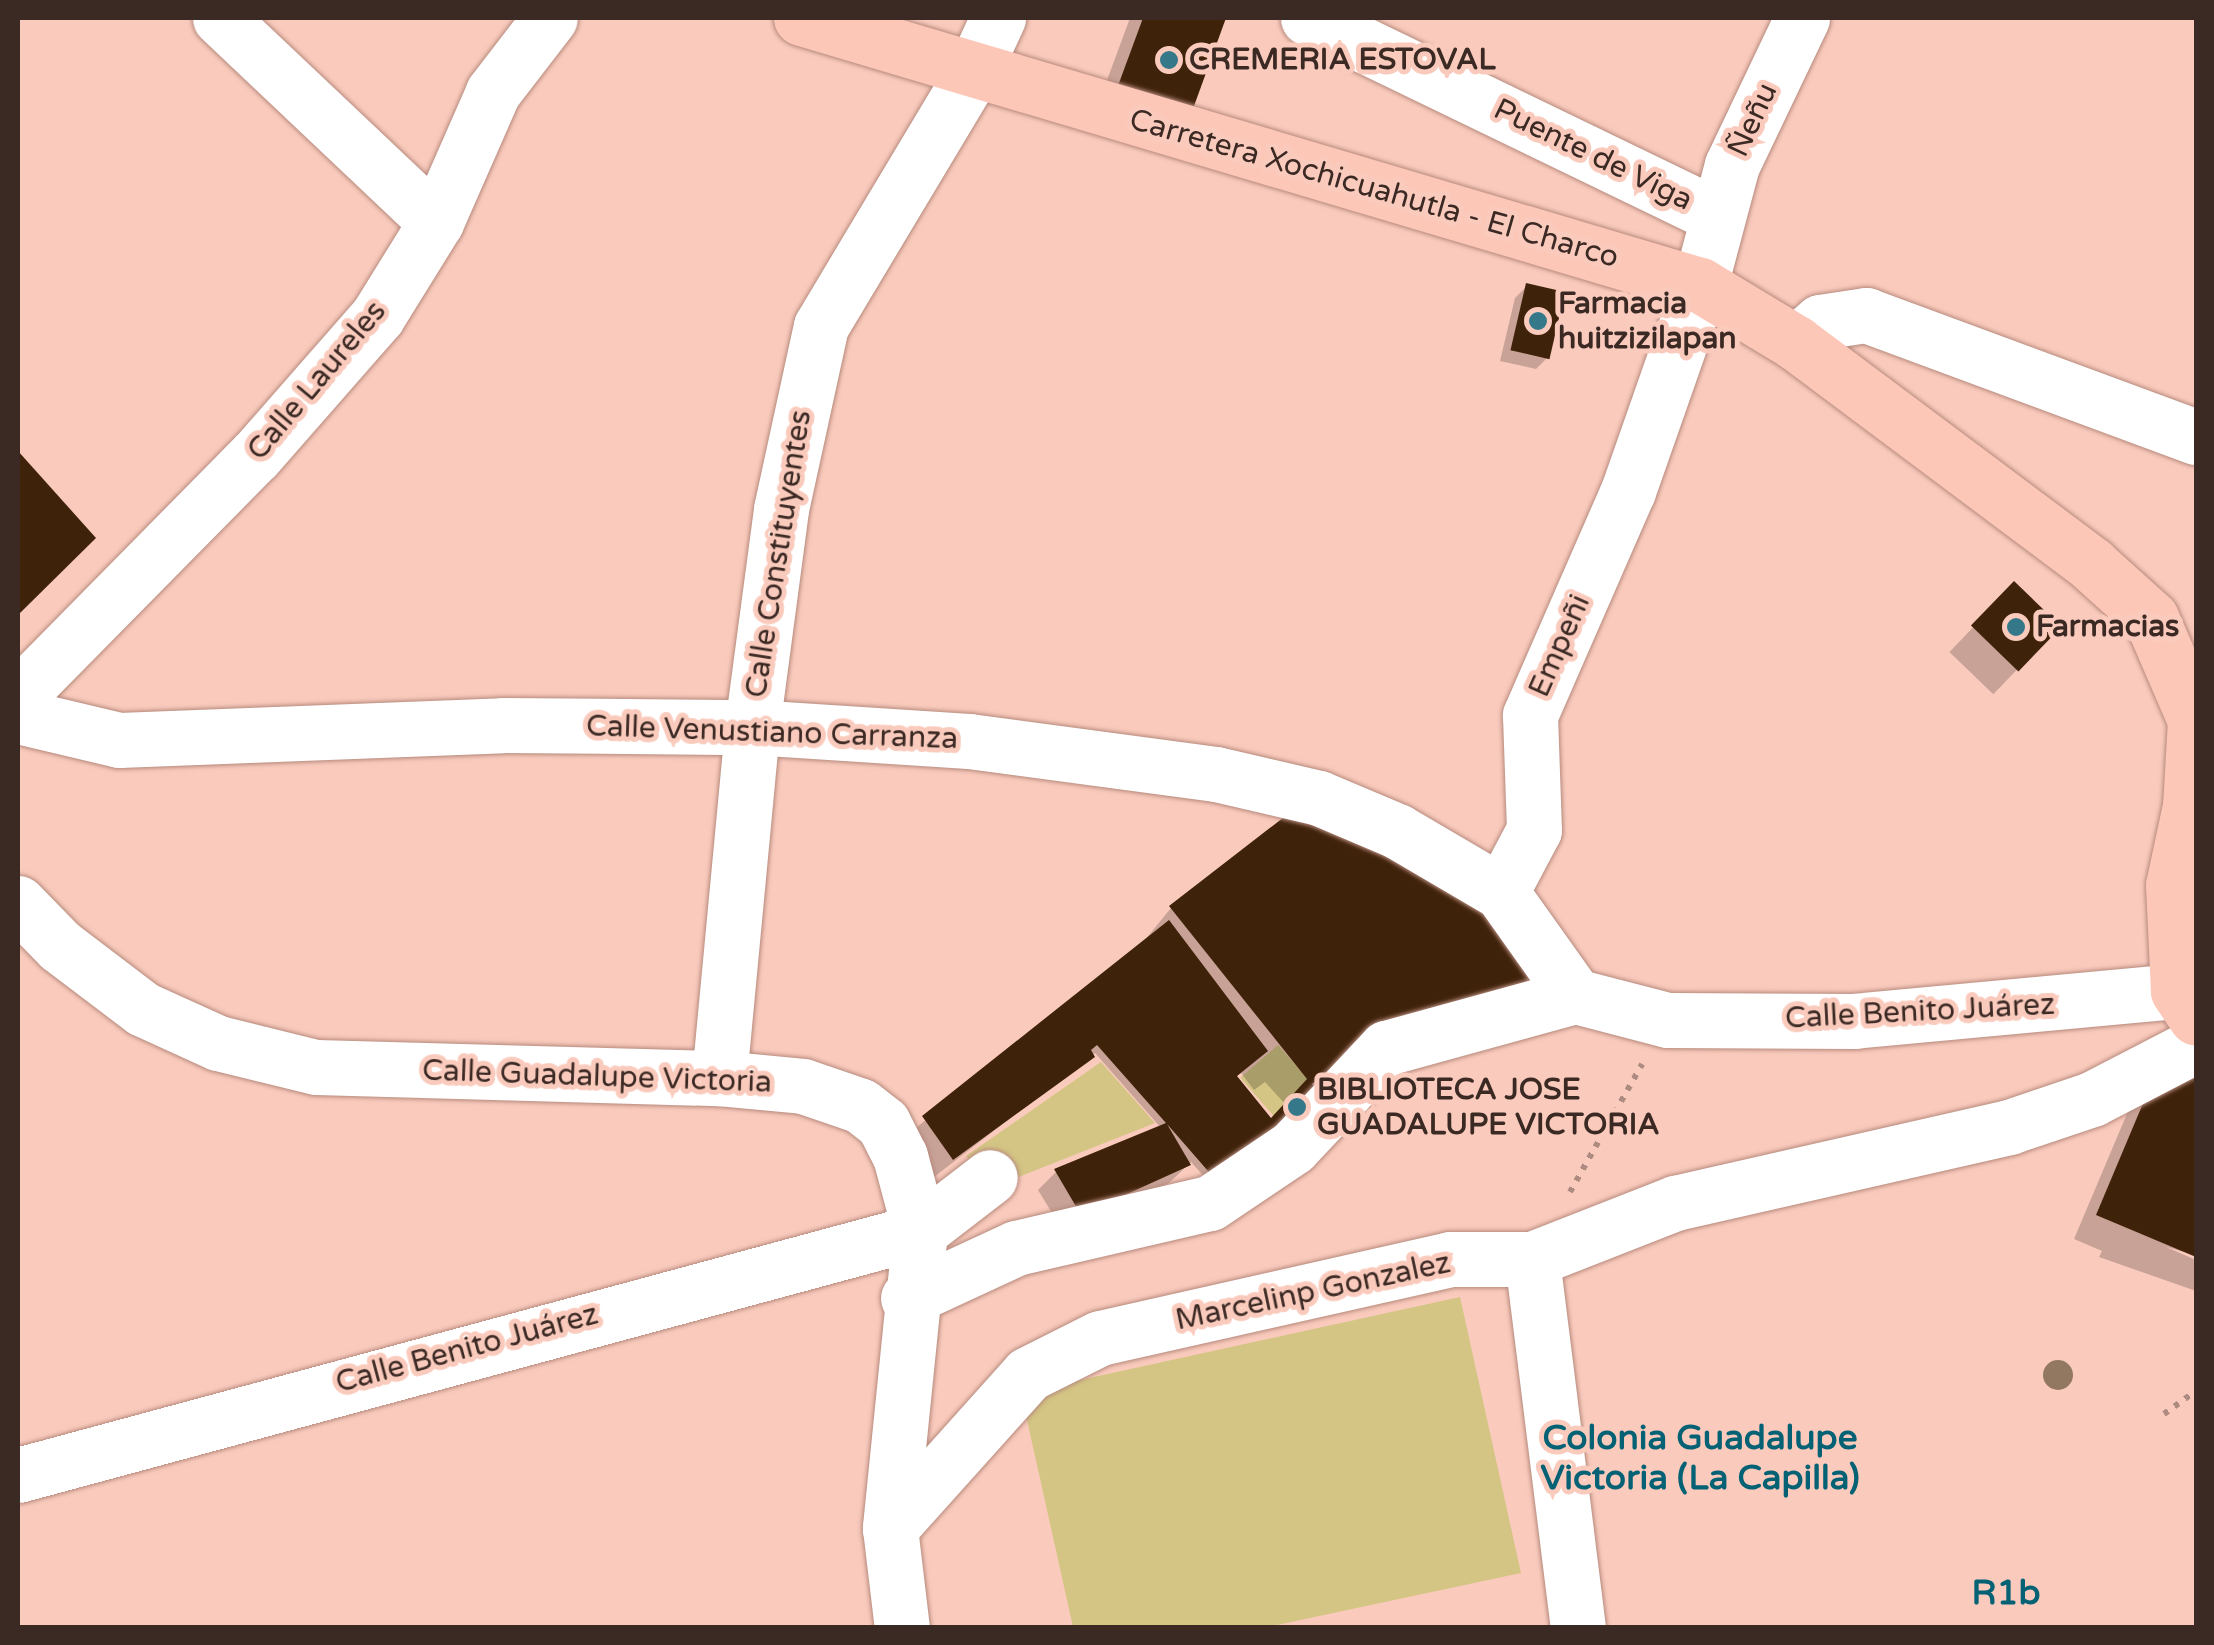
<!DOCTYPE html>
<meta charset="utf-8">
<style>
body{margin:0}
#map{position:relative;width:2214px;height:1645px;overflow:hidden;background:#facbbd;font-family:"Varela Round",sans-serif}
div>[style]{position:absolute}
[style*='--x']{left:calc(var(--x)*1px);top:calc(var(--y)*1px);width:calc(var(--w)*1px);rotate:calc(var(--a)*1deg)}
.green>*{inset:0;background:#d4c584;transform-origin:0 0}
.shadow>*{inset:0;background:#0003;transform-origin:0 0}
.building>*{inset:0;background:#3f220a;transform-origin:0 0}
.path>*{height:6px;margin-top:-3px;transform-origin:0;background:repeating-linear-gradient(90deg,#ae8b80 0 5px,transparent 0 13px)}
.roads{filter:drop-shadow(0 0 2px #b68a7d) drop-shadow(0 0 2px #b68a7d)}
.minor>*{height:55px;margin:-27.5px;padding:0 27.5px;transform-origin:27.5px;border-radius:27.5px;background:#fff}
.major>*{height:55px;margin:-27.5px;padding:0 27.5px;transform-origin:27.5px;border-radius:27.5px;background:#fdc7b8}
.trees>*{width:30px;height:30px;margin:-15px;border-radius:50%;background:#927860}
.dots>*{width:28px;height:28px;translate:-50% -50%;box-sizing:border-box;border:5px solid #facbbd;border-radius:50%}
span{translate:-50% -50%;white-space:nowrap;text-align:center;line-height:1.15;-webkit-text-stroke:10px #facbbd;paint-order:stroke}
.poi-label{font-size:30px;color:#3b2924;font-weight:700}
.left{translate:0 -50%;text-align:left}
.street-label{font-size:30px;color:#3b2924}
.quarter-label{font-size:35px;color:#056174;font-weight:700}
.frame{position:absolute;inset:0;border:20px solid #3b2924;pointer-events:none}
</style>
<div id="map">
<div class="green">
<i style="left:1278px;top:1045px;width:69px;height:50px;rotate:49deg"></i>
<i style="clip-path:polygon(1101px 1062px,1155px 1123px,993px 1187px,966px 1156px)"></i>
<i style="clip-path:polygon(1460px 1297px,1521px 1573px,1268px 1627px,1073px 1627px,1021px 1393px)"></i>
</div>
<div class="shadow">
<i style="clip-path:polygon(1130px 18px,1224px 18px,1184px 127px,1090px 126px)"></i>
<i style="clip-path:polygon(1527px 286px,1548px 357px,1536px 369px,1500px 361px,1515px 298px)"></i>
<i style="clip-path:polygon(18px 455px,93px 538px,18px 608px)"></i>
<i style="left:2014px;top:585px;width:61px;height:93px;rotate:44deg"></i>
<i style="clip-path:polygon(evenodd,1171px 908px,1386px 1045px,1209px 1182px,1191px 1162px,1169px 1183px,1063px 1231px,1038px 1190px,1056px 1172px,1161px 1128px,1095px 1053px,934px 1177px,906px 1136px,1140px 946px,1171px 908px,1241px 1073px,1254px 1090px,1265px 1082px,1286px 1105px,1270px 1121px,1235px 1078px,1241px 1073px)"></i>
<i style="clip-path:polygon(2161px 1066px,2196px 1081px,2196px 1255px,2166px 1247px,2196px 1260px,2196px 1291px,2099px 1257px,2102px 1251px,2074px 1239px,2137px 1090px)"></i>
</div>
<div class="building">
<i style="clip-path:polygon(1143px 18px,1226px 18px,1186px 128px,1112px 102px)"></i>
<i style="left:1526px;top:283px;width:40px;height:69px;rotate:13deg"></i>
<i style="clip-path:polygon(18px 451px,96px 538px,18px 615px)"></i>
<i style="left:2014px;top:581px;width:66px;height:62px;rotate:44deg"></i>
<i style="clip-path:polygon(1288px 814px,1327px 822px,1469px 897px,1530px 959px,1531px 989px,1322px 1077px,1312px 1084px,1323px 1097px,1215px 1179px,1167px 1124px,1191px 1165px,1081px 1215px,1054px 1169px,1166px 1123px,1097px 1045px,1091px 1050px,1095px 1057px,953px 1160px,922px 1116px,1169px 920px,1268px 1051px,1237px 1076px,1271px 1118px,1307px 1079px,1169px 906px)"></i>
<i style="clip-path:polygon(2160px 1063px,2196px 1077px,2196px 1257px,2096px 1215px)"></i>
</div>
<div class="path">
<i style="--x:1570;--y:1192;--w:147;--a:-60.6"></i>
<i style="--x:2164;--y:1414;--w:39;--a:-36"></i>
</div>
<div class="roads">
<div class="minor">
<i style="--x:220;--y:18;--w:297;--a:43.4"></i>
<i style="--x:1308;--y:18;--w:452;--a:25.8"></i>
<i style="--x:1796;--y:343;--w:32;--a:-41"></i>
<i style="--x:1820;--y:322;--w:47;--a:-8.7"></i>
<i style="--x:1866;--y:315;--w:352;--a:20.3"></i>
<i style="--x:18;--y:696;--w:339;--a:-45.4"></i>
<i style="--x:256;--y:455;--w:184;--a:-48.8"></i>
<i style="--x:377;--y:317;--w:112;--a:-58.2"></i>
<i style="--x:436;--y:222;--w:142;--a:-66.3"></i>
<i style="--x:493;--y:92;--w:93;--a:-52.4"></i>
<i style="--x:18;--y:716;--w:104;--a:13.4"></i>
<i style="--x:119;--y:740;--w:384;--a:-2.2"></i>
<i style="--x:503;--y:725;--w:249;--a:0.5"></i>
<i style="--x:752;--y:727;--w:217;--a:3.7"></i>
<i style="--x:969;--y:741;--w:249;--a:7.6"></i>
<i style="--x:1216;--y:774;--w:106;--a:13.1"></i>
<i style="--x:1319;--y:798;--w:85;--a:22.9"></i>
<i style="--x:1397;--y:831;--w:121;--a:30.4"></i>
<i style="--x:18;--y:903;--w:60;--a:45.7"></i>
<i style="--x:60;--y:946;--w:104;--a:37.2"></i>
<i style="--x:143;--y:1009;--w:82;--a:24.4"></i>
<i style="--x:218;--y:1043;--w:101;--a:13.8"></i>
<i style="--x:316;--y:1067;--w:403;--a:1.6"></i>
<i style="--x:719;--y:1078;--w:84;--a:5.4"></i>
<i style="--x:803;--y:1086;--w:61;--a:19"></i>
<i style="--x:861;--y:1106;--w:28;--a:38"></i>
<i style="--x:883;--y:1123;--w:37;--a:63"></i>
<i style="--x:900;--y:1156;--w:78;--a:75.1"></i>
<i style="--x:920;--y:1231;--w:299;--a:95.8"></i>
<i style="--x:890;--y:1528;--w:101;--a:83.2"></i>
<i style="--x:1575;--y:996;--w:128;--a:-125.4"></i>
<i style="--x:1501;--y:892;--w:70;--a:-62"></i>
<i style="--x:1534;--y:830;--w:115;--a:-92"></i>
<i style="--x:1530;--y:715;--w:244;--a:-66.4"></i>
<i style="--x:1628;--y:491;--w:218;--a:-70.7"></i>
<i style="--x:1700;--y:285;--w:124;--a:-75.1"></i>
<i style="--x:1732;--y:165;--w:163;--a:-64.5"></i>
<i style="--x:719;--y:1078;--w:353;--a:-84.6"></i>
<i style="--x:752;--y:727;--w:220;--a:-82.4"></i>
<i style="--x:781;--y:509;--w:187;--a:-77.7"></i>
<i style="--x:821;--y:326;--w:296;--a:-59.1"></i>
<i style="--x:973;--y:72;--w:60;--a:-65.2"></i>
<i style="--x:1532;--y:1259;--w:372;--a:82.9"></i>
<i style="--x:908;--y:1298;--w:119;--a:-24.8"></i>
<i style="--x:1016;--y:1248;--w:199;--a:-13.1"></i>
<i style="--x:1210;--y:1203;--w:100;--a:-34"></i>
<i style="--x:1293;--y:1147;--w:136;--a:-46.8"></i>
<i style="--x:1386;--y:1048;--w:196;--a:-15.4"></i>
<i style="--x:1575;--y:996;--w:95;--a:14.6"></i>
<i style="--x:1667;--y:1020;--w:186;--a:0.3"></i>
<i style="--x:1853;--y:1021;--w:326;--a:-5.3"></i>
<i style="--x:18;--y:1475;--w:934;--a:-15.14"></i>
<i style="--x:920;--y:1231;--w:88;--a:-37.6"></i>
<i style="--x:890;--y:1528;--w:207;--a:-48.1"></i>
<i style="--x:1028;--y:1374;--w:80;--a:-26.6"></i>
<i style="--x:1100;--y:1338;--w:359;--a:-12.7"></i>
<i style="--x:1450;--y:1259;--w:82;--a:0"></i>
<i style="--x:1532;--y:1259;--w:154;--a:-21.4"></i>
<i style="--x:1675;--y:1203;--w:343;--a:-12.8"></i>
<i style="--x:2009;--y:1127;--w:88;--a:-18.6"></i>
<i style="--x:2092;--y:1099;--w:117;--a:-27.4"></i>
</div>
<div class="major">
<i style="--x:801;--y:18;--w:938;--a:16.54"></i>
<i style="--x:1700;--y:285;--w:112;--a:31.1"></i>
<i style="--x:1796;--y:343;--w:369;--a:36.8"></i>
<i style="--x:2091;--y:564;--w:81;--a:42"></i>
<i style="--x:2151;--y:618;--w:111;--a:66.7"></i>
<i style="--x:2195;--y:720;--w:86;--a:93.3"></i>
<i style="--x:2190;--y:806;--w:81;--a:102.1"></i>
<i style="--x:2173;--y:885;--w:106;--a:87.3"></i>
<i style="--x:2178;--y:991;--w:32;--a:56"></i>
</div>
</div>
<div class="trees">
<i style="left:2058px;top:1375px"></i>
</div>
<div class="dots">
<i style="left:1169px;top:60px;background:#357889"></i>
<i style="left:1538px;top:321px;background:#357889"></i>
<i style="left:2016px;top:627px;background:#357889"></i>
<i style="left:1297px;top:1107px;background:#357889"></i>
</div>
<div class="poi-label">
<span class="left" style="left:1189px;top:60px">CREMERIA ESTOVAL</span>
<span class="left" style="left:1558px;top:321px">Farmacia<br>huitzizilapan</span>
<span class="left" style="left:2036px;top:627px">Farmacias</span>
<span class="left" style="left:1317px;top:1107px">BIBLIOTECA JOSE<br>GUADALUPE VICTORIA</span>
</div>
<div class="street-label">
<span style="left:1753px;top:120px;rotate:-65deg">Ñeñu</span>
<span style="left:1593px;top:155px;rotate:26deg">Puente de Viga</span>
<span style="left:1374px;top:189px;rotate:16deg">Carretera Xochicuahutla - El Charco</span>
<span style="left:317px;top:381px;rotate:-50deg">Calle Laureles</span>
<span style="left:779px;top:554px;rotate:-81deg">Calle Constituyentes</span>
<span style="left:1560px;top:646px;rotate:-66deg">Empeñi</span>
<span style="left:772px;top:733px;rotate:2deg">Calle Venustiano Carranza</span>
<span style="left:1920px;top:1012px;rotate:-3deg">Calle Benito Juárez</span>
<span style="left:597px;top:1077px;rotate:2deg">Calle Guadalupe Victoria</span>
<span style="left:1313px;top:1292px;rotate:-12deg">Marcelinp Gonzalez</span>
<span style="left:467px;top:1349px;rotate:-15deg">Calle Benito Juárez</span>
</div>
<div class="quarter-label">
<span style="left:1700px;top:1458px">Colonia Guadalupe<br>Victoria (La Capilla)</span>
<span style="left:2006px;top:1593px">R1b</span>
</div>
<div class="frame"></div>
</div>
